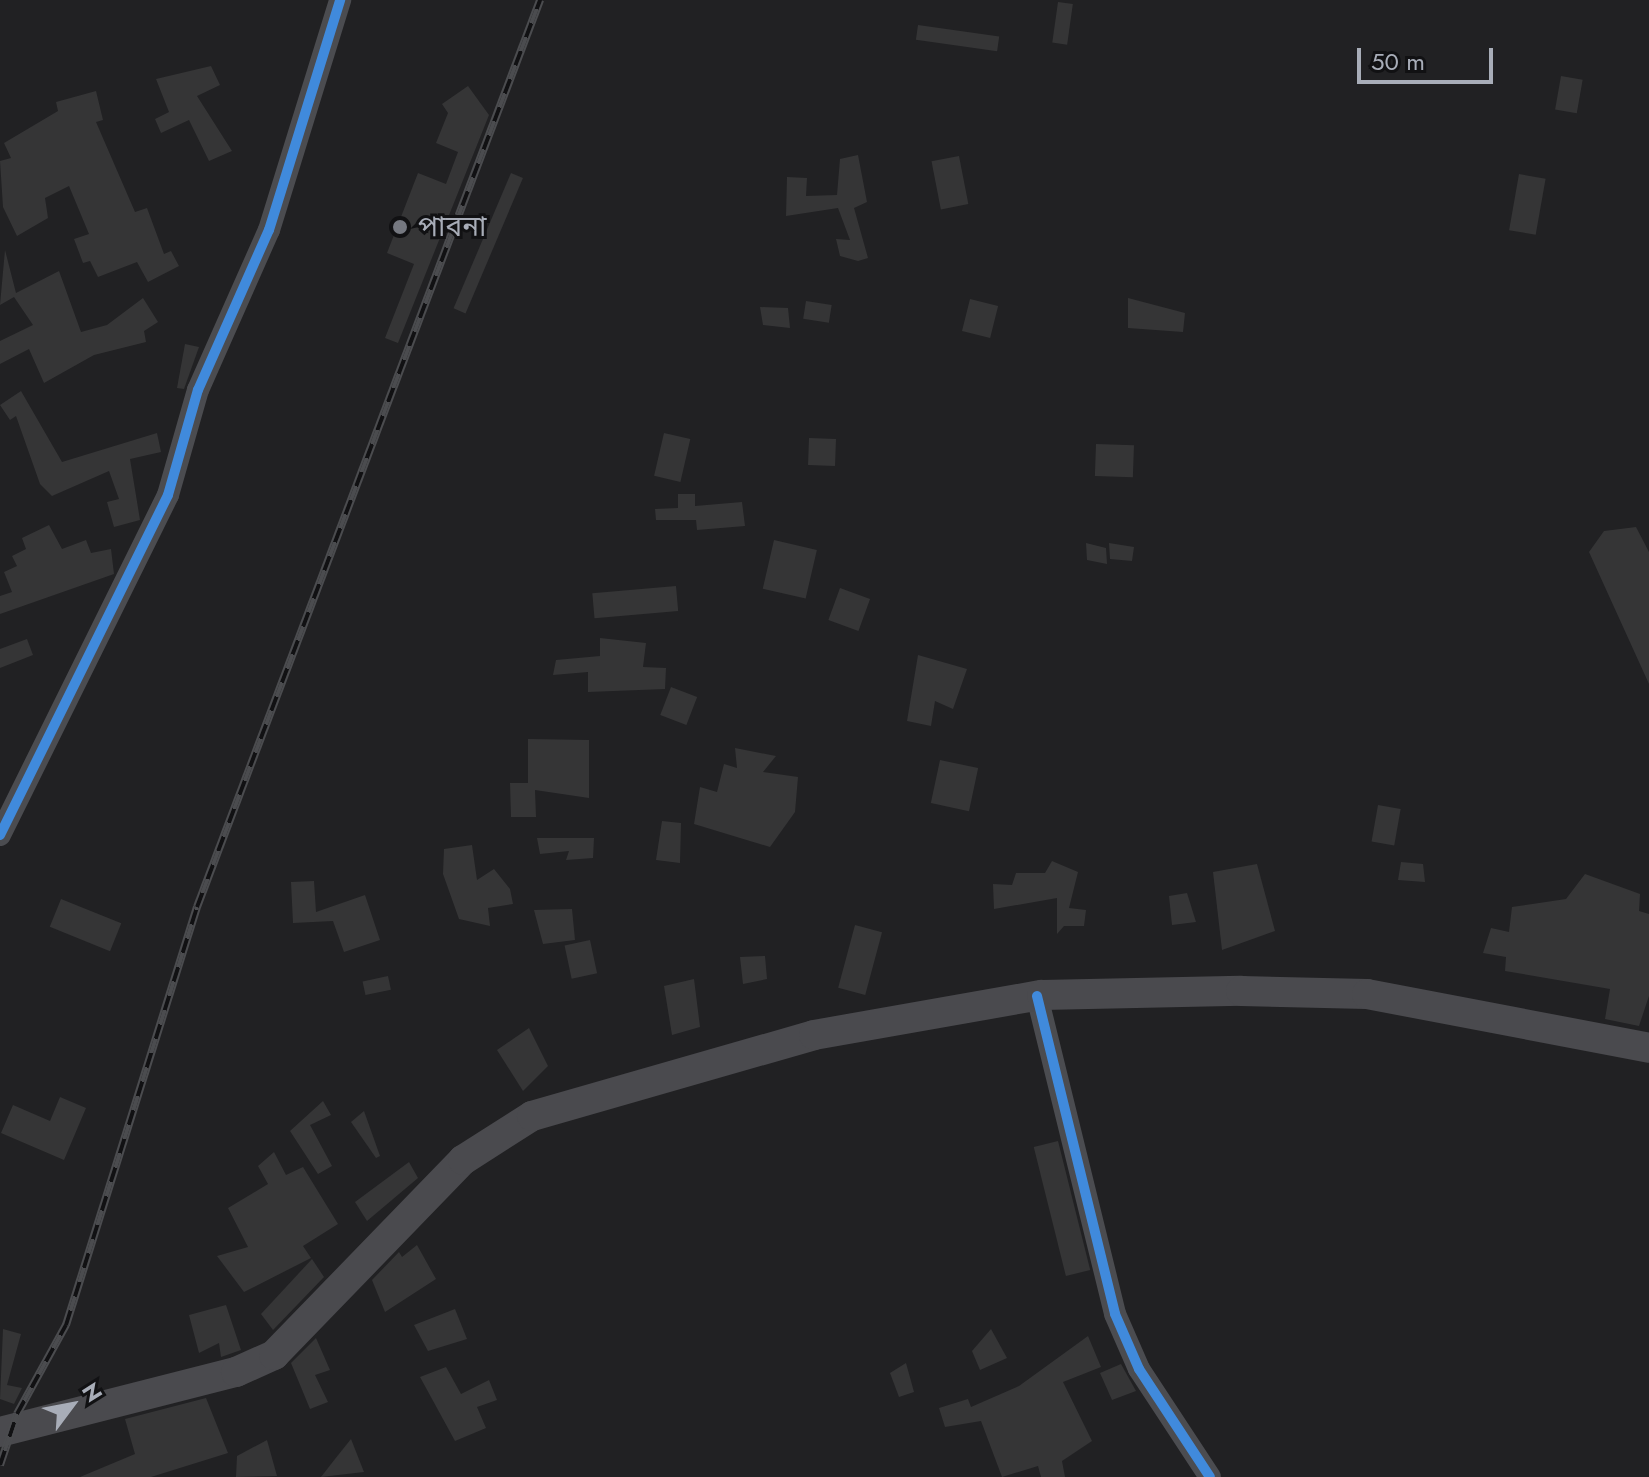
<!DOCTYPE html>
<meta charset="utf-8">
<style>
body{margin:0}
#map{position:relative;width:1649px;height:1477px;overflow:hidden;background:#171717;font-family:Jost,"Noto Sans Bengali",sans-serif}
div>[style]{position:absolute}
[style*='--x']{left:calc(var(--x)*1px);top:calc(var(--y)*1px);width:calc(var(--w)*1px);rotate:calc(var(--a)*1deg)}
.built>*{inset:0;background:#212123;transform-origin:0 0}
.building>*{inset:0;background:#353536;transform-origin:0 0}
.street>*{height:22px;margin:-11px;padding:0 11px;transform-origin:11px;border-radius:11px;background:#4b4c50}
.secondary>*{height:30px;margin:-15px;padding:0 15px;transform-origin:15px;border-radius:15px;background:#4a4a4e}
.rail>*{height:8px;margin-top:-4px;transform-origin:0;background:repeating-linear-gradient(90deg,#111113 0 15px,#4b4c4f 0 30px);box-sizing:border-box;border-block:2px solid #4b4c4f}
.cycleway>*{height:10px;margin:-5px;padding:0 5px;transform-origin:5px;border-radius:5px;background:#408adc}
.dots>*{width:22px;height:22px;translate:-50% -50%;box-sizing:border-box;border:4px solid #111113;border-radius:50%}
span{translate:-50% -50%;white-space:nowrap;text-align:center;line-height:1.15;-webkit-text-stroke:6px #111113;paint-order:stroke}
.poi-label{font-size:28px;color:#a8adb8}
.left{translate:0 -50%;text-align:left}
.north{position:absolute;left:32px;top:1365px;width:80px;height:80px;-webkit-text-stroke:6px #111113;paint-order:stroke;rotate:58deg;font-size:22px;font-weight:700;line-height:32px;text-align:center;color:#a8adb8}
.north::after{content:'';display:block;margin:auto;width:28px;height:36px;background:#a8adb8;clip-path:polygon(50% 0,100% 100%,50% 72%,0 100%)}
.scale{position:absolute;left:1357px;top:48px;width:136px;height:36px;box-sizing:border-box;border:4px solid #a8adb8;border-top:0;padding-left:10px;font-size:24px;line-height:28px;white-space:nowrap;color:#a8adb8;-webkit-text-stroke:6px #111113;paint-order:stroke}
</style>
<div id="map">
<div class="built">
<i style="left:0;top:0;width:1649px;height:1477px"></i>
</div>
<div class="building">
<i style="left:1058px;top:2px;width:15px;height:41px;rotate:8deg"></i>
<i style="left:918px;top:25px;width:82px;height:15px;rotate:8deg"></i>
<i style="clip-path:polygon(211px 66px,220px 85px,197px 96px,232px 151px,209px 161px,189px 120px,161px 133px,155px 119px,169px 112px,156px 79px)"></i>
<i style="left:1561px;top:76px;width:22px;height:34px;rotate:10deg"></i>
<i style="clip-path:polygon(468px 86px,489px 115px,398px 343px,385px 338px,414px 264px,387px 253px,418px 173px,446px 184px,458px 152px,436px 143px,448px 113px,442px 104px)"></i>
<i style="clip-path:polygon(96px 91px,103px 120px,96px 122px,135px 212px,147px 208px,164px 254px,171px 251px,179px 266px,148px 282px,137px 262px,98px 277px,90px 261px,83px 263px,74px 239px,89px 234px,69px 186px,45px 198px,48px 218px,17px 236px,3px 207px,0 161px,11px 158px,4px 143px,58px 111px,56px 102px)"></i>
<i style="clip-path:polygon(858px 155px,867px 202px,854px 208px,868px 258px,858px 261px,840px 256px,836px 239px,850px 240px,838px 208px,786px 216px,787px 177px,807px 178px,806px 196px,837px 195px,840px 159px)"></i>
<i style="left:959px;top:156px;width:49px;height:28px;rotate:79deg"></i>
<i style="left:511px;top:173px;width:13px;height:147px;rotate:23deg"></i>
<i style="left:1519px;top:174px;width:27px;height:57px;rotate:10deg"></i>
<i style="clip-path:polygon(5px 250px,16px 293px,59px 271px,81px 332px,107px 325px,143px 298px,158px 322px,144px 331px,146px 342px,94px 355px,44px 383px,29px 349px,0 364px,0 341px,33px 325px,14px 297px,0 305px)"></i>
<i style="clip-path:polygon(1128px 298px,1185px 313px,1183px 332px,1128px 328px)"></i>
<i style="left:970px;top:299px;width:29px;height:33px;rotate:14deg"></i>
<i style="left:806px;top:301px;width:26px;height:18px;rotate:9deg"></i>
<i style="clip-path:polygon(760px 307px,788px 308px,790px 328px,763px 325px)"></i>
<i style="clip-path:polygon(185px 344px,199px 347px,184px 389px,177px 388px)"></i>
<i style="clip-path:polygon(21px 391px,62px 462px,157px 433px,161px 452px,130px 459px,140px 520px,114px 527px,107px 502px,119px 499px,109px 471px,52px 496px,40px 484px,16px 416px,10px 420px,0 405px)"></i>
<i style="left:664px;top:433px;width:27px;height:44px;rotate:13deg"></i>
<i style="left:809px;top:438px;width:27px;height:27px;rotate:2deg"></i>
<i style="left:1096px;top:444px;width:38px;height:32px;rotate:2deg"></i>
<i style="clip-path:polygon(678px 494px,695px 494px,695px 506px,742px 502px,745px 526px,697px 530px,696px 520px,656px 520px,655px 509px,678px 508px)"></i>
<i style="clip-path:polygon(49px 525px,62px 549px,86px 540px,91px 553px,111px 549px,114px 574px,0 614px,0 596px,12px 592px,4px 572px,17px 566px,12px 556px,26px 549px,22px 538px)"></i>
<i style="clip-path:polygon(1636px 527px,1649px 552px,1649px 684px,1589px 552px,1604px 531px)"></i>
<i style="left:774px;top:540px;width:44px;height:50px;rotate:13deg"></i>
<i style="clip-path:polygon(1086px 543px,1106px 548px,1107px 564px,1087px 560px)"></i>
<i style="clip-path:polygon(1109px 543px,1134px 547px,1132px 561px,1110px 559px)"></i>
<i style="left:676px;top:586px;width:25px;height:84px;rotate:85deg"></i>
<i style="left:840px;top:588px;width:32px;height:34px;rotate:20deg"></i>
<i style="clip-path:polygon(600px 638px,646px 643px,643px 667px,666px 668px,665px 689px,588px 692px,588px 672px,553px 675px,556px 660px,600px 656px)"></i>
<i style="clip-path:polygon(27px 639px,33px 655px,0 668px,0 649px)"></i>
<i style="clip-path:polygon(918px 655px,967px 669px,953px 709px,935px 701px,931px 726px,907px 721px)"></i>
<i style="left:671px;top:687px;width:28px;height:30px;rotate:21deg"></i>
<i style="clip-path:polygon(528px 739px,589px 740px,589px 798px,535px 790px,536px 817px,511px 817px,510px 783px,528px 783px)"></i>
<i style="clip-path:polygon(735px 748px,776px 756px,763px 772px,798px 777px,795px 812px,770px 847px,694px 824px,700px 787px,717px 792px,724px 764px,737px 768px)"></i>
<i style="left:940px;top:760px;width:39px;height:44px;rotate:12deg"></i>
<i style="left:1378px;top:805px;width:23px;height:37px;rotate:10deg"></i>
<i style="clip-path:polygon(662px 821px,681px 823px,680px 863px,656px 860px)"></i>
<i style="clip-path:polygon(537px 838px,594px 838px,593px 858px,566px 860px,569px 851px,540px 854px)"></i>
<i style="clip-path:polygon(472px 845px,477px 880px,494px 869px,510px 889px,513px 904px,488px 908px,490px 926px,459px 919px,443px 874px,444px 849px)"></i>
<i style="clip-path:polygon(1052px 861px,1078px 872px,1069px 908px,1086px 910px,1084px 926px,1064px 926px,1057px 934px,1057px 898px,994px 909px,993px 884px,1012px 885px,1016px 873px,1045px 873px)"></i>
<i style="clip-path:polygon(1401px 862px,1423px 864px,1425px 882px,1398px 880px)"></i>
<i style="clip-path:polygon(1257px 864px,1275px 931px,1222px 950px,1213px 872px)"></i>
<i style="clip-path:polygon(1585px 874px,1640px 894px,1639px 911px,1649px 914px,1649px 996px,1639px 1026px,1605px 1019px,1610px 989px,1505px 971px,1506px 957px,1483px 953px,1491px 928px,1509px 932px,1512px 907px,1566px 899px)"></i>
<i style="clip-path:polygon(314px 881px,316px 912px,365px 895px,380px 940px,344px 952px,333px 921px,293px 923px,291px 882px)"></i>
<i style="clip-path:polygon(1187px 893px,1196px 922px,1172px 925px,1169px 896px)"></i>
<i style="left:61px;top:899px;width:65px;height:30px;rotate:22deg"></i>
<i style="clip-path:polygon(572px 909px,575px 940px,543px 944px,534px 910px)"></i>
<i style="left:855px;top:925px;width:28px;height:65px;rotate:15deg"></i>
<i style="left:590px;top:940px;width:34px;height:26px;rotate:78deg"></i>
<i style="clip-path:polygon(765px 956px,767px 979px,743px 984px,740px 957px)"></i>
<i style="left:388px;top:976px;width:14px;height:26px;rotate:78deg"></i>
<i style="clip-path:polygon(694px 979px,700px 1027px,672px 1035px,664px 986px)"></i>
<i style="clip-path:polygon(529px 1028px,548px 1066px,523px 1091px,497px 1050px)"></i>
<i style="clip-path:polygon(60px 1097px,86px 1108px,64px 1160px,1px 1133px,13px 1105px,50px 1121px)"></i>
<i style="clip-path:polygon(323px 1101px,331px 1115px,310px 1125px,332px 1166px,318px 1174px,290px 1131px)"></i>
<i style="clip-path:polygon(364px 1111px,380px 1156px,376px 1158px,351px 1122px)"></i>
<i style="left:1058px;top:1141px;width:133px;height:25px;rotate:76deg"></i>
<i style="clip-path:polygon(274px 1152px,286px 1175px,303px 1167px,338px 1224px,303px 1246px,311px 1258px,244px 1292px,217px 1256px,248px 1247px,228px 1208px,268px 1184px,258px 1166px)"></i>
<i style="clip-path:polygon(409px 1162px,418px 1178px,367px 1221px,355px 1202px)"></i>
<i style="clip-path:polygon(417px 1245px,436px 1279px,385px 1312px,372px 1280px,399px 1252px,402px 1257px)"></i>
<i style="clip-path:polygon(312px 1259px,324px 1277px,273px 1330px,261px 1314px)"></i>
<i style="clip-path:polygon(226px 1305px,241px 1350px,221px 1357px,219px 1343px,199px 1353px,189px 1315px)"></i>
<i style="clip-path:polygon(455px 1309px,467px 1339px,428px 1351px,414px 1325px)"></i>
<i style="clip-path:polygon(3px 1329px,21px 1334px,7px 1385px,22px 1388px,14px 1404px,0 1399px)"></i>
<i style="clip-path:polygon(991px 1329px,1007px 1358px,980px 1370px,972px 1351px)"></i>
<i style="clip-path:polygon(1088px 1336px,1101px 1367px,1063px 1382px,1092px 1441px,1062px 1461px,1065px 1477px,1041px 1477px,1038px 1466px,1002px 1477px,981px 1421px,945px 1427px,939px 1408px,968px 1399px,971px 1407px,1019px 1386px)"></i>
<i style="clip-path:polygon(316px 1338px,330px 1370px,315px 1375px,328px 1402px,310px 1409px,291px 1363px)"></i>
<i style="clip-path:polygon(906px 1363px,914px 1392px,899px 1397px,890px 1373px)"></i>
<i style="clip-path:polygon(1121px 1364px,1136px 1391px,1112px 1400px,1100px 1373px)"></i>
<i style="clip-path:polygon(446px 1367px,461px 1394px,489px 1380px,497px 1400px,477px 1407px,486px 1428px,455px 1441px,420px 1377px)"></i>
<i style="clip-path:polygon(206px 1398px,228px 1453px,151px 1477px,80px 1477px,135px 1454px,125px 1419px)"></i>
<i style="clip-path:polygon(351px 1439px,364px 1472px,321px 1477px,335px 1459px)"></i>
<i style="clip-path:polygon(267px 1440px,277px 1476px,236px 1477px,237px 1456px)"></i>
</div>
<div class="street">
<i style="--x:0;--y:835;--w:379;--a:-63.7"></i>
<i style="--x:168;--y:495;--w:109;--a:-74.1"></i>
<i style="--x:198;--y:390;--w:175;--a:-66.1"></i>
<i style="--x:269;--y:230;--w:241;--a:-72.8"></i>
<i style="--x:1037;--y:996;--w:327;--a:76.2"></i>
<i style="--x:1115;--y:1314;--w:60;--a:66.4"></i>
<i style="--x:1139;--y:1369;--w:129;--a:56.7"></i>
</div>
<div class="secondary">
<i style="--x:0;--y:1432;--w:244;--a:-14.3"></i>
<i style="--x:236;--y:1372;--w:42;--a:-24.1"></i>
<i style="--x:274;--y:1355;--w:272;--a:-45.9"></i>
<i style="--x:463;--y:1160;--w:82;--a:-32.5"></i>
<i style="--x:532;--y:1116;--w:293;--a:-16"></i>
<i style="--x:814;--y:1035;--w:231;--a:-10"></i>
<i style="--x:1042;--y:995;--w:199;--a:-1.2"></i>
<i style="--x:1241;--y:991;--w:126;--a:1.4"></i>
<i style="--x:1367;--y:994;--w:287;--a:10.8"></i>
</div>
<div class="rail">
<i style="--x:0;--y:1465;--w:54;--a:-71.6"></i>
<i style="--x:17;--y:1414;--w:102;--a:-61.2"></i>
<i style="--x:66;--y:1325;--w:438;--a:-72.6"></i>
<i style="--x:197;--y:907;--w:970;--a:-69.28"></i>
</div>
<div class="cycleway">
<i style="--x:0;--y:835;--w:379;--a:-63.7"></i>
<i style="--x:168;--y:495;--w:109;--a:-74.1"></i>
<i style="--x:198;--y:390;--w:175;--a:-66.1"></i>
<i style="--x:269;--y:230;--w:241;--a:-72.8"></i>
<i style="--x:1037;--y:996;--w:327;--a:76.2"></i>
<i style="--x:1115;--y:1314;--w:60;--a:66.4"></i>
<i style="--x:1139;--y:1369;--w:129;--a:56.7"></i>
</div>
<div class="dots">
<i style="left:400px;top:227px;background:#757880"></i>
</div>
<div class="poi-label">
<span class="left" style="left:418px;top:227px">পাবনা</span>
</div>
<div class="north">N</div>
<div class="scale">50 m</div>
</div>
